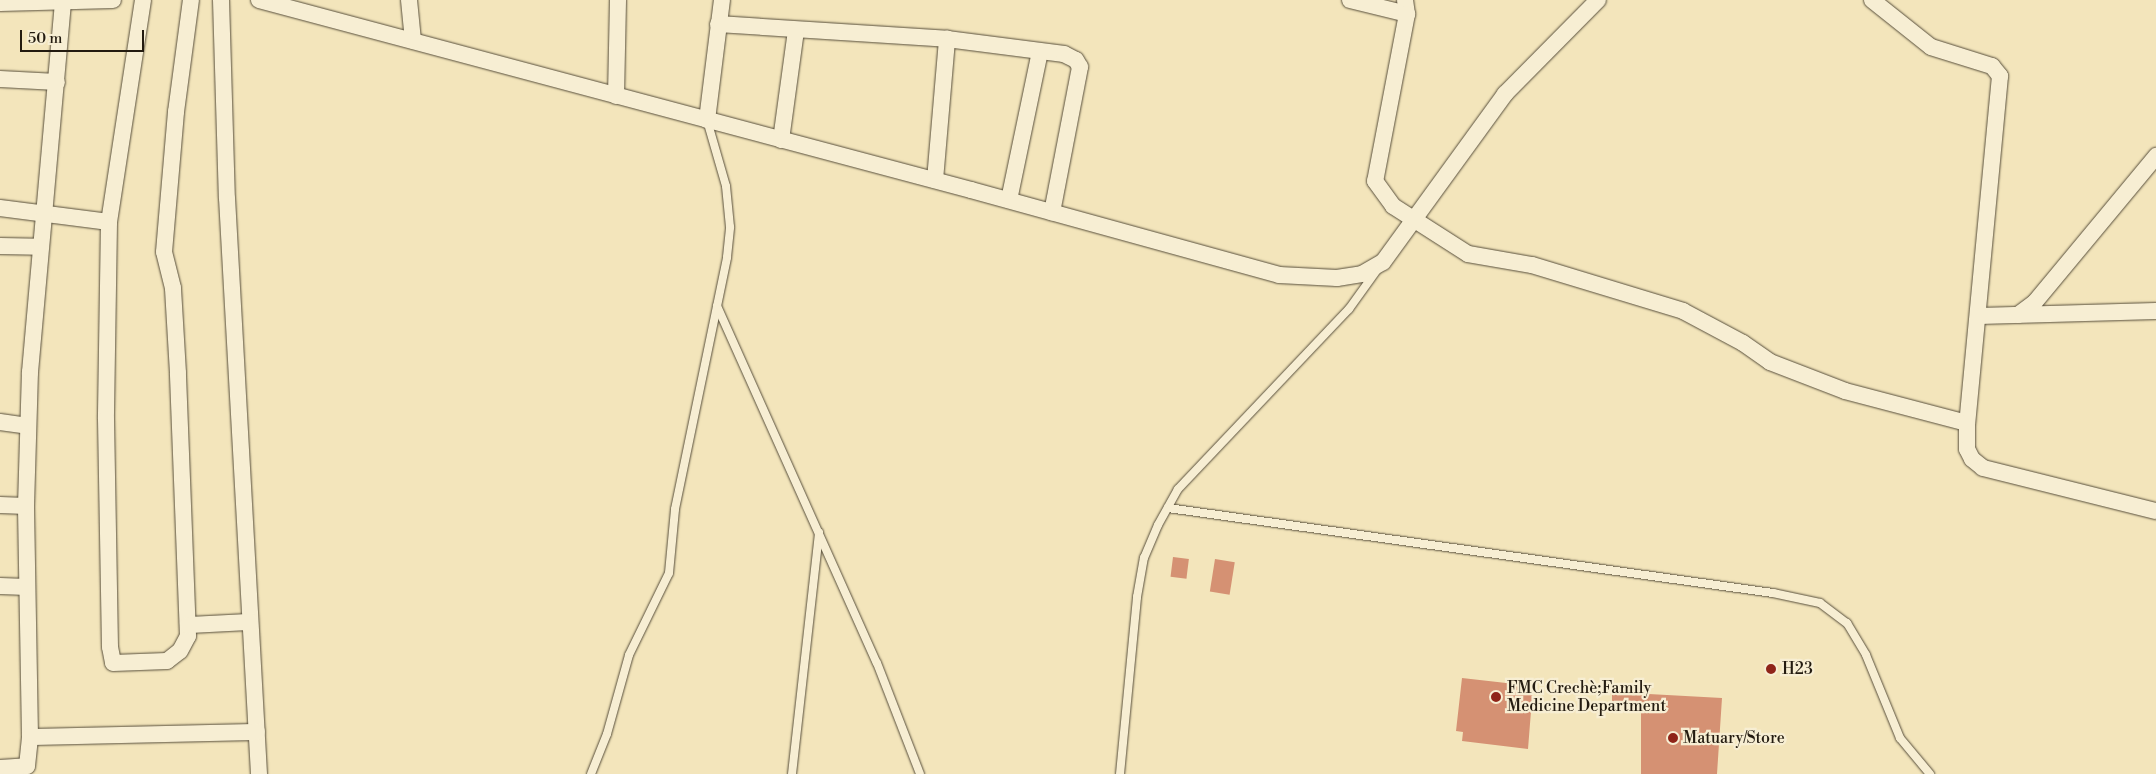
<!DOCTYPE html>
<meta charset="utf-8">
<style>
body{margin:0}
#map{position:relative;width:2156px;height:774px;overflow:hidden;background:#f3e5bb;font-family:"Libre Bodoni",serif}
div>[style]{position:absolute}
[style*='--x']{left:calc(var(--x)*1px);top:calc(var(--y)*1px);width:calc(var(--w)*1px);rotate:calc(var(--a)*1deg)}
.building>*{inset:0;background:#d59173;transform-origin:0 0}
.roads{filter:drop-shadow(0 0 1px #574e3b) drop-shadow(0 0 1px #574e3b)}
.service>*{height:8px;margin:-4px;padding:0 4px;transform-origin:4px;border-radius:4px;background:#f7eed3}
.minor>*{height:16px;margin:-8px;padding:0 8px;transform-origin:8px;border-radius:8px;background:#f7eed3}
.dots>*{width:14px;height:14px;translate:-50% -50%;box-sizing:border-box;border:2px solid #f7eed3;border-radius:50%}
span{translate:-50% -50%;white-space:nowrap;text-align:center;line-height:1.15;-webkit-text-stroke:4.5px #f7eed3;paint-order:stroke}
.poi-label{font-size:16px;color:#231b10}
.left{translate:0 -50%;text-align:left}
.scale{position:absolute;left:20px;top:30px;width:124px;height:22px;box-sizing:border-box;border:2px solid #231b10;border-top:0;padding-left:6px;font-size:15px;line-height:18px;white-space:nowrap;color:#231b10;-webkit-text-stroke:4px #f7eed3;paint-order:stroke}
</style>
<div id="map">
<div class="building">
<i style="left:1173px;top:557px;width:16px;height:20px;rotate:7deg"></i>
<i style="left:1215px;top:559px;width:20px;height:33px;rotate:9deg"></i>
<i style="clip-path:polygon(1462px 678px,1533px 686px,1528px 749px,1462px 741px,1463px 732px,1456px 731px)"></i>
<i style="clip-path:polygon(1612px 692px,1722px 698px,1717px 774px,1641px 774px,1641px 705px,1612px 704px)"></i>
</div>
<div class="roads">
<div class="service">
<i style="--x:717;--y:306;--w:391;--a:65.9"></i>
<i style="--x:877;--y:663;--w:119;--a:68.8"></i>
<i style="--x:1168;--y:508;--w:611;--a:8"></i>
<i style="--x:1773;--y:593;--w:48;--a:12"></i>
<i style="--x:1820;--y:603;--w:34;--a:37"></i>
<i style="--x:1847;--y:623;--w:37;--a:59"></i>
<i style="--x:1866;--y:655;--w:90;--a:67.7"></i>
<i style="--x:1900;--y:738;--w:47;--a:50.2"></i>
<i style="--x:591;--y:774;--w:43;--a:-68.2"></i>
<i style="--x:607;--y:734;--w:82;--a:-74.4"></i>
<i style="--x:629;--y:655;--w:91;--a:-64"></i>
<i style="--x:669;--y:573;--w:64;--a:-84.6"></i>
<i style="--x:675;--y:509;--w:257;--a:-78.3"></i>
<i style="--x:727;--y:257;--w:30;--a:-84"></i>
<i style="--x:730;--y:227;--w:41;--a:-95.6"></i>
<i style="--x:726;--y:186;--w:69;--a:-106.1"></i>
<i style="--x:792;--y:774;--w:243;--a:-83.6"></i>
<i style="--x:1120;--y:774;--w:178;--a:-84.5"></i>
<i style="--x:1137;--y:597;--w:40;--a:-80"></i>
<i style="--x:1144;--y:558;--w:36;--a:-67"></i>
<i style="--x:1158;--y:525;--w:41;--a:-60.9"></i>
<i style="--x:1178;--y:489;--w:248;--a:-46.5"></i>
<i style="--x:1349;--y:309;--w:48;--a:-54.3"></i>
</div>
<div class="minor">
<i style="--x:143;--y:0;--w:225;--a:98.7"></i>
<i style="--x:109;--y:222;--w:197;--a:90.9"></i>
<i style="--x:106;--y:419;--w:228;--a:89"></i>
<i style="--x:110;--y:647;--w:16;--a:79"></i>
<i style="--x:113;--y:663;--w:54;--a:-2.1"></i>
<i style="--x:167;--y:661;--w:16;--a:-38"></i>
<i style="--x:180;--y:651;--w:17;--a:-62"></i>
<i style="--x:188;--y:636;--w:263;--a:-92.2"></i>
<i style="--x:178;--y:373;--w:85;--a:-93.4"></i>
<i style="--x:173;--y:288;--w:37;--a:-104"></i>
<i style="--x:164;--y:252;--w:141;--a:-85.1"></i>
<i style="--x:176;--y:112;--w:113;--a:-82.4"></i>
<i style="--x:221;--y:0;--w:198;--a:88.3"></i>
<i style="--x:227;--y:198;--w:577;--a:86.82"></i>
<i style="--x:259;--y:0;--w:737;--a:14.94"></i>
<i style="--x:971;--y:190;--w:320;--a:15.4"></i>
<i style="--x:1279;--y:275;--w:58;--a:3"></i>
<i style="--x:1337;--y:278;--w:25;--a:-9"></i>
<i style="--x:1362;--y:274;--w:24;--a:-30"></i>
<i style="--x:1383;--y:262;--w:208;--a:-54"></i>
<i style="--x:1505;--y:94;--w:132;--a:-45.3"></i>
<i style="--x:409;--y:0;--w:41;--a:84.4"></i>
<i style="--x:1350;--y:0;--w:59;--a:13.8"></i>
<i style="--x:1405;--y:0;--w:14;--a:82"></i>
<i style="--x:1407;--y:14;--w:170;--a:100.8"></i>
<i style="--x:1375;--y:181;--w:31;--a:54"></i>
<i style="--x:1393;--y:206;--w:89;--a:32.6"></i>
<i style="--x:1468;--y:254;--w:65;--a:9.8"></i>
<i style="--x:1532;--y:265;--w:158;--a:16.9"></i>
<i style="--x:1683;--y:311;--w:68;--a:28.1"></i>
<i style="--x:1743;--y:343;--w:33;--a:35"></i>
<i style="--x:1770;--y:362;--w:80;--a:21.1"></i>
<i style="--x:1845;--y:391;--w:126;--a:14.7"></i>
<i style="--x:1872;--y:0;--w:75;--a:38.5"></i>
<i style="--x:1931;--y:47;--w:64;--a:17.3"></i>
<i style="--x:1992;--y:66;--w:13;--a:51"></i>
<i style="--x:2000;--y:76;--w:349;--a:95.4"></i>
<i style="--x:1967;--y:423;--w:26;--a:90"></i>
<i style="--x:1967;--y:449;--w:11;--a:63"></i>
<i style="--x:1972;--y:459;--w:14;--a:39"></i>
<i style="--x:1983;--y:468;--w:178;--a:14"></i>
<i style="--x:0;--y:3;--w:113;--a:-1.5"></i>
<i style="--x:718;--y:24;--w:229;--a:3.7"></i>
<i style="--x:947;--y:39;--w:118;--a:7.3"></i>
<i style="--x:1064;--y:54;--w:13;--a:27"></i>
<i style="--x:1076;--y:60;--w:8;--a:60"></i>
<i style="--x:1080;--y:67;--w:148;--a:100.9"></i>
<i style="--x:0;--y:79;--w:57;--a:3"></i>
<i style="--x:616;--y:96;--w:96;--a:-88.8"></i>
<i style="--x:707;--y:120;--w:121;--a:-82.9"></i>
<i style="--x:781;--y:140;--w:111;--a:-82.2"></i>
<i style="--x:935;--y:180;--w:142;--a:-85.1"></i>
<i style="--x:1009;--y:200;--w:152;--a:-78.2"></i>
<i style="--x:0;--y:208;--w:110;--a:7.3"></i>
<i style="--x:0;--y:246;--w:39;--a:1"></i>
<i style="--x:2018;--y:315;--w:21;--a:-37"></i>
<i style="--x:2035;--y:302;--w:190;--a:-50.3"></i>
<i style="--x:1979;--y:316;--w:177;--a:-1.6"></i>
<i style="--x:0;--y:422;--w:28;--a:8"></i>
<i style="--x:0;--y:505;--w:26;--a:2"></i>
<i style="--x:0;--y:586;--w:27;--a:2"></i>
<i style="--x:188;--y:625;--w:62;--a:-2.8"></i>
<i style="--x:30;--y:737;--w:231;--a:-91"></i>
<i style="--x:26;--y:506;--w:134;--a:-88.3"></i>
<i style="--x:30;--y:372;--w:371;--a:-84.9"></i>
<i style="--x:0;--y:768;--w:27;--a:-4"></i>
<i style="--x:27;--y:766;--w:29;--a:-84"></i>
<i style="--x:30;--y:737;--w:227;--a:-1.3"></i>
</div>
</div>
<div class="dots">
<i style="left:1771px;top:669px;background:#8f2418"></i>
<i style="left:1496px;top:697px;background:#8f2418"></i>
<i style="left:1673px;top:738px;background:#8f2418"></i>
</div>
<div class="poi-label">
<span class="left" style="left:1782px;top:669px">H23</span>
<span class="left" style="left:1507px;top:697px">FMC Crechè;Family<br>Medicine Department</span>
<span class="left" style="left:1683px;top:738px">Matuary/Store</span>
</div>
<div class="scale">50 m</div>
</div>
